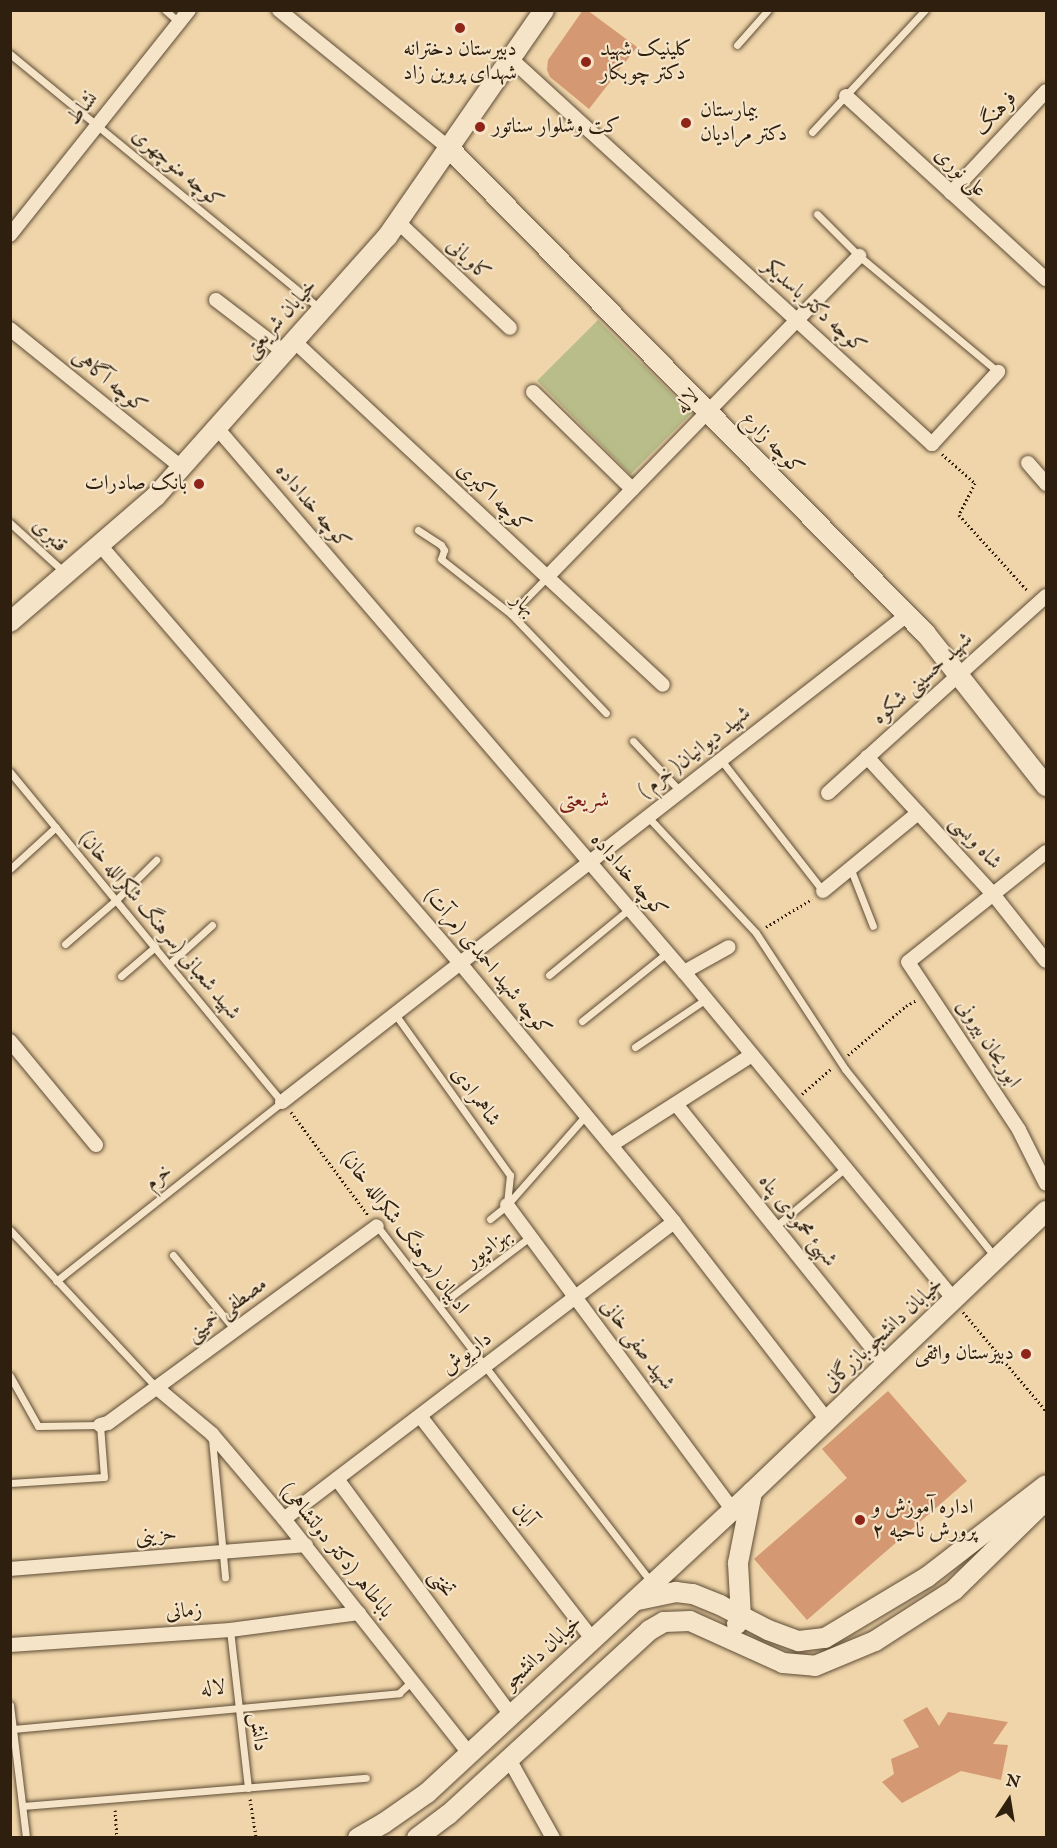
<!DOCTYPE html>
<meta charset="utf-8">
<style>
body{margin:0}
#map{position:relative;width:1057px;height:1848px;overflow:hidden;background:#f0d5aa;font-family:"IM FELL English",Amiri,serif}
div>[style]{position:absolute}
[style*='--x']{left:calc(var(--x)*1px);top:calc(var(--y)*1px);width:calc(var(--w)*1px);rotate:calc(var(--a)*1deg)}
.green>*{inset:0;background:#b8bd89;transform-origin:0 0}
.building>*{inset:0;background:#d49872}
.path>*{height:3px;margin-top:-1.5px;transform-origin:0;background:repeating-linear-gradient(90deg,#2e1f0e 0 1.5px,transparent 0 4.5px)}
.roads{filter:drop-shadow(0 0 2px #5e4c35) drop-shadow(0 0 2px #5e4c35)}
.lane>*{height:7px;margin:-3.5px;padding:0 3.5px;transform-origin:3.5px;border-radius:3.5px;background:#f5e4c8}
.street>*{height:14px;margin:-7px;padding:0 7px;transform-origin:7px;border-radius:7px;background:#f5e4c8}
.secondary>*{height:20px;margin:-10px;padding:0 10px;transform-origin:10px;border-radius:10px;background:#f5e4c8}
.dots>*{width:16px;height:16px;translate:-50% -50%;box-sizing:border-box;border:3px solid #f5e4c8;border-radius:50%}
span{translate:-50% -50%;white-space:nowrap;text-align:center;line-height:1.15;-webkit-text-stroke:4.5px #f5e4c8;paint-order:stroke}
.poi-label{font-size:21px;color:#2e1f0e}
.left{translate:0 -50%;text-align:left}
.right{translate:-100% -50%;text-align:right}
.street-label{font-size:21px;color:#2e1f0e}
.neighbourhood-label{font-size:22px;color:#7a1f14}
.frame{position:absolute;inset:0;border:12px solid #2e1f0e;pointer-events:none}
.north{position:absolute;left:979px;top:1770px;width:60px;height:60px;-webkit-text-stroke:4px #f5e4c8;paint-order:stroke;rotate:12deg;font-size:16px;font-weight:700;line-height:24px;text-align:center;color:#2e1f0e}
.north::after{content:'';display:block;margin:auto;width:21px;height:27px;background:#2e1f0e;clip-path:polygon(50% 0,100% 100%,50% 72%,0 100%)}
</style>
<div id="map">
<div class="green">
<i style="left:598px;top:320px;width:132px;height:86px;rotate:45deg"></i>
</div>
<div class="building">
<i style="clip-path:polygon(583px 10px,587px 10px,637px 47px,589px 109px,550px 77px,547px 70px,548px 60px)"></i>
<i style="clip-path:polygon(888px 1391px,967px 1481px,807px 1620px,754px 1559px,847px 1478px,822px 1449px)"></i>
<i style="clip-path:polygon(927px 1707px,939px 1726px,948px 1712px,1008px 1722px,993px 1744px,1008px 1745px,1001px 1780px,961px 1771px,902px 1803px,882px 1782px,894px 1774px,891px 1759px,919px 1747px,903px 1720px)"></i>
</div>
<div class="path">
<i style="--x:942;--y:454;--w:44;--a:41.3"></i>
<i style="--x:975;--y:483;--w:36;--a:117"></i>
<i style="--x:959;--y:515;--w:103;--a:47.8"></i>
<i style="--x:766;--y:927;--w:54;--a:-31.3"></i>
<i style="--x:848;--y:1055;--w:76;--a:-40.2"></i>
<i style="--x:906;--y:1006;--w:13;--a:-29"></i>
<i style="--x:802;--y:1094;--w:38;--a:-41"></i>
<i style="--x:291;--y:1112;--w:129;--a:53.2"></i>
<i style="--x:963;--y:1312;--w:129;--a:50"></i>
<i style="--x:250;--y:1799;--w:39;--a:81"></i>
<i style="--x:115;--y:1810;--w:28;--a:86"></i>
</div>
<div class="roads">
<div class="lane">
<i style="--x:165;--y:10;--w:18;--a:41"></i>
<i style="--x:737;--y:45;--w:47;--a:-48.5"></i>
<i style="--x:10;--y:54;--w:401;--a:39.4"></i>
<i style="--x:812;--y:132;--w:166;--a:-47.2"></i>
<i style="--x:817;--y:214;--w:59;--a:45"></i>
<i style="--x:859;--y:256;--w:181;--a:39.8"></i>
<i style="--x:10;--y:523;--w:73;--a:42.2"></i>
<i style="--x:418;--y:530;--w:27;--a:33"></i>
<i style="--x:441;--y:545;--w:6;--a:59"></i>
<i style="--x:444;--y:550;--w:9;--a:108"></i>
<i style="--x:441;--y:559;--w:89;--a:38.2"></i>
<i style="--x:511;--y:614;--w:137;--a:46.2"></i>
<i style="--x:511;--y:614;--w:52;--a:-45.8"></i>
<i style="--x:633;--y:741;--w:69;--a:46.8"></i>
<i style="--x:721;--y:760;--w:166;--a:52.1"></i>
<i style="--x:10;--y:772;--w:428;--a:50.5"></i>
<i style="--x:282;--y:1102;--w:288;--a:141.6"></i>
<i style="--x:648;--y:817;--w:158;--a:47"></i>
<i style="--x:756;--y:933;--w:163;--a:56.8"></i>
<i style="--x:845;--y:1069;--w:241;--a:51.4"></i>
<i style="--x:10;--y:869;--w:62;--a:-42.4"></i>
<i style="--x:851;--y:870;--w:60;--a:68.6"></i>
<i style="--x:65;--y:944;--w:67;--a:-40.8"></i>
<i style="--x:116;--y:900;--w:57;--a:-45"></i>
<i style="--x:169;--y:964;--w:58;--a:-42.2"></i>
<i style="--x:549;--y:975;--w:104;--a:-39.5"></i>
<i style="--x:121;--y:976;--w:45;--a:-40.5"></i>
<i style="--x:395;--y:1014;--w:198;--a:54.5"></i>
<i style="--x:510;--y:1175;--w:30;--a:96"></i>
<i style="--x:582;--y:1021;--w:109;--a:-38.7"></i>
<i style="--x:635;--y:1047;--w:86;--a:-34.1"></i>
<i style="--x:490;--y:1219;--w:22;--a:-39"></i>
<i style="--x:507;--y:1205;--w:120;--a:-48.7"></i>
<i style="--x:377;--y:1226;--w:451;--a:52.4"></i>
<i style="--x:775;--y:1227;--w:92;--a:-40.1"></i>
<i style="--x:10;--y:1230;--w:216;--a:47.1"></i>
<i style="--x:173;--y:1255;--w:97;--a:50.4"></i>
<i style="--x:439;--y:1306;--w:114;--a:-37.2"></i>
<i style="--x:10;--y:1376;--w:57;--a:60.8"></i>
<i style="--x:38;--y:1426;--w:62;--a:-0.9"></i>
<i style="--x:100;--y:1425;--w:52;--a:85.6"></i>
<i style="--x:104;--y:1477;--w:94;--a:176.3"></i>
<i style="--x:212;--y:1439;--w:139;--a:84.6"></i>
<i style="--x:230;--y:1630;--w:159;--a:83.5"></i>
<i style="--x:10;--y:1705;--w:134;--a:83.1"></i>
<i style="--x:13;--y:1729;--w:388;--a:-5.3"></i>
<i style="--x:399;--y:1693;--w:18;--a:-43"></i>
<i style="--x:23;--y:1806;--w:344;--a:-4.7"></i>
</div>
<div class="street">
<i style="--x:279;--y:10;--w:219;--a:39.1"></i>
<i style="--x:510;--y:58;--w:572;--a:42.45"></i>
<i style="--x:932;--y:444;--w:98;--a:-47.5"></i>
<i style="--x:846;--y:96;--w:271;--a:42.5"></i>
<i style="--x:951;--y:193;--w:139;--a:-47"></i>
<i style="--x:398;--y:222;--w:154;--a:43.4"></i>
<i style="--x:10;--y:235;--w:288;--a:-51.5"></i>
<i style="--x:216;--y:300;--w:86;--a:37.4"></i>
<i style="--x:10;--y:329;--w:220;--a:38.9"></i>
<i style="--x:294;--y:341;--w:504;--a:42.99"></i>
<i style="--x:533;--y:392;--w:139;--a:44.4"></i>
<i style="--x:217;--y:428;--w:717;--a:49.36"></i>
<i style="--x:684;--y:972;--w:426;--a:50.5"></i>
<i style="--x:1028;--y:463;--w:28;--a:49"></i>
<i style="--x:100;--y:545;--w:552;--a:49.26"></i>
<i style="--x:460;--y:963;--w:336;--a:50.4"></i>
<i style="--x:674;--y:1222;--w:250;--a:52.3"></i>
<i style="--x:547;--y:577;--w:448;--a:-45.8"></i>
<i style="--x:867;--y:757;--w:186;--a:47.4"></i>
<i style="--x:993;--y:894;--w:85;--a:51.7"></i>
<i style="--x:828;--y:793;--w:294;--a:-42.1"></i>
<i style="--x:1046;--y:852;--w:176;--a:141.4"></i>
<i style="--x:908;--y:962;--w:201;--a:56.5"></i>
<i style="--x:1019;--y:1130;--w:60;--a:63.4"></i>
<i style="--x:823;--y:891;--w:123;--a:-39.4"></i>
<i style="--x:684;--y:972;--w:51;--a:-29.1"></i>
<i style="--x:10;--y:1041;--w:135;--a:50.4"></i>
<i style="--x:282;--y:1102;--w:792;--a:-37.93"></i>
<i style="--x:676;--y:1104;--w:335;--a:51.2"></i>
<i style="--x:611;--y:1145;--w:167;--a:-32.6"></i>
<i style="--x:507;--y:1205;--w:380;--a:53.5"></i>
<i style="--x:157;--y:1388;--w:72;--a:39.9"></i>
<i style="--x:212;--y:1434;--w:111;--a:49.7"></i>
<i style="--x:284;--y:1519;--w:298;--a:51.7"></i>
<i style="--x:420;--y:1416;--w:283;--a:52.3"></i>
<i style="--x:100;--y:1425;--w:8;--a:-14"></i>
<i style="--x:108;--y:1423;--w:333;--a:-36.2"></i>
<i style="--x:337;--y:1479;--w:293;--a:53.6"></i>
<i style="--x:284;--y:1519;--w:490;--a:-37.3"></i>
<i style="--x:10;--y:1569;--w:297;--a:-4.6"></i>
<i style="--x:10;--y:1645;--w:221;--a:-3.9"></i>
<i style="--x:230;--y:1630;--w:130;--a:-7.5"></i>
<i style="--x:509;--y:1759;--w:90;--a:60.9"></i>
</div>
<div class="secondary">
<i style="--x:449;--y:148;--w:681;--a:45.54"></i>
<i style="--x:926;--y:634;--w:194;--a:51.7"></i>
<i style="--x:10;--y:622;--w:193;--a:-40.8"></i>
<i style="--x:156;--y:496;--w:347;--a:-48.3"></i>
<i style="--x:387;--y:237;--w:276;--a:-55.3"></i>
<i style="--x:638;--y:1600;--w:39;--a:-12"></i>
<i style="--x:676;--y:1592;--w:17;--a:7"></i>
<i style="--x:693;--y:1594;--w:29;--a:22"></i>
<i style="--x:720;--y:1605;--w:54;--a:27.5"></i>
<i style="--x:768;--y:1630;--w:33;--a:20"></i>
<i style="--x:799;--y:1641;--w:26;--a:-7"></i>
<i style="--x:825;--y:1638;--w:119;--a:-30.9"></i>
<i style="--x:927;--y:1577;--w:150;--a:-37.7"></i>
<i style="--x:737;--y:1624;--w:8;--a:-60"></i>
<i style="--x:741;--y:1617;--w:54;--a:-93.2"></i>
<i style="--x:738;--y:1563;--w:72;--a:-78.8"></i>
<i style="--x:358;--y:1838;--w:30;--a:-30"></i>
<i style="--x:384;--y:1823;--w:52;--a:-34.9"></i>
<i style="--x:427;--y:1793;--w:443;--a:-42.8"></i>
<i style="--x:752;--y:1492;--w:407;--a:-43.7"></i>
<i style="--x:417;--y:1838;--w:39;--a:-37"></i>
<i style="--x:448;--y:1815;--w:274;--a:-42.5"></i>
<i style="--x:650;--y:1630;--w:16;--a:-30"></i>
<i style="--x:664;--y:1622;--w:26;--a:-2"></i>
<i style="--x:690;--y:1621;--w:102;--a:24.3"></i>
<i style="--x:783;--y:1663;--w:32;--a:5"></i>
<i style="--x:815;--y:1666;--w:65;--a:-22.6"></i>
<i style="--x:875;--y:1641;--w:94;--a:-32.8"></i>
<i style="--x:954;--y:1590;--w:129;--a:-44.4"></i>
</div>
</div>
<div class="dots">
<i style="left:460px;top:28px;background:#8f2418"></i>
<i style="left:586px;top:62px;background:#8f2418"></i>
<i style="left:686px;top:123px;background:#8f2418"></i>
<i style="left:480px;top:127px;background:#8f2418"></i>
<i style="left:199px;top:484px;background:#8f2418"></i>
<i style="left:1026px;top:1354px;background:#8f2418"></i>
<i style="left:860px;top:1520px;background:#8f2418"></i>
</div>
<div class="poi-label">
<span style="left:460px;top:62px">دبیرستان دخترانه<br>شهدای پروین زاد</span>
<span class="left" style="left:600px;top:62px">کلینیک شهید<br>دکتر چوبکار</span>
<span class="left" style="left:700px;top:123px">بیمارستان<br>دکتر مرادیان</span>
<span class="left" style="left:492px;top:127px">کت وشلوار سناتور</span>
<span class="right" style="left:187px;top:484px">بانک صادرات</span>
<span class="right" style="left:1014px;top:1354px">دبیرستان واثقی</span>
<span class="left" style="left:872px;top:1520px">اداره آموزش و<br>پرورش ناحیه ۲</span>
</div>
<div class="street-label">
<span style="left:83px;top:109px;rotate:-51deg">نشاط</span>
<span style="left:996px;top:114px;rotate:-47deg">فرهنگ</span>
<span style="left:177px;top:169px;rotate:40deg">کوچه منوچهری</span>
<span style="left:960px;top:173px;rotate:43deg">علی نوری</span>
<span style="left:468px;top:260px;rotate:44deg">کاویانی</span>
<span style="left:814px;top:307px;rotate:42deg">کوچه دکتر باسدیکر</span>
<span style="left:281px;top:319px;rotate:-48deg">خیابان شریعتی</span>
<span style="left:109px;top:382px;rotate:39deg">کوچه آگاهی</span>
<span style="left:688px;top:402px;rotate:-46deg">لاله</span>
<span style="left:772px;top:444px;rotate:46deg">کوچه زارع</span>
<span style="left:493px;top:498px;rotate:43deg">کوچه اکبری</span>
<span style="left:312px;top:507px;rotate:50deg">کوچه خداداده</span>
<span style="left:49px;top:536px;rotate:43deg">قنبری</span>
<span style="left:523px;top:605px;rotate:43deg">بهار</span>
<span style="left:923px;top:679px;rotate:-42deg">شهید حسینی شکوه</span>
<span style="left:695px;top:753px;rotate:-38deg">شهید دیوانیان( خرم )</span>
<span style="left:975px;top:843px;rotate:47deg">شاه ویسی</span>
<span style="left:628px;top:876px;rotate:49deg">کوچه خداداده</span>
<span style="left:159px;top:926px;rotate:50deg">شهید شعبانی (سرهنگ شکرالله خان)</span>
<span style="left:487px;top:963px;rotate:50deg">کوچه شهید احمدی (مرآت)</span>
<span style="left:988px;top:1044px;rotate:57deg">ابوریحان بیرونی</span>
<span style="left:475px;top:1097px;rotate:54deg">شاهمرادی</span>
<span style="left:159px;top:1178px;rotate:-38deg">خرم</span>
<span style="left:797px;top:1221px;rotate:51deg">شهیئ محمودی پناه</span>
<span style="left:404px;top:1233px;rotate:53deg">ادیبان (سرهنگ شکرالله خان)</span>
<span style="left:489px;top:1248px;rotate:-37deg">بهزادپور</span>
<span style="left:227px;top:1310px;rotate:-36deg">مصطفی خمینی</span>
<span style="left:883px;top:1335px;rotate:-43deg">خیابان دانشجو.بازرگانی</span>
<span style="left:637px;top:1345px;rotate:53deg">شهید صفی خانی</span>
<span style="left:467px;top:1354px;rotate:-37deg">داریوش</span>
<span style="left:523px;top:1515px;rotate:52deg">آبان</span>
<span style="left:156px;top:1536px;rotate:-5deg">حزینی</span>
<span style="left:336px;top:1551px;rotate:51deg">باباطاهر (دکتر دولتشاهی)</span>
<span style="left:441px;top:1584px;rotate:54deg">تختی</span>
<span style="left:184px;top:1612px;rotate:-4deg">زمانی</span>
<span style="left:543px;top:1653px;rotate:-43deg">خیابان دانشجو</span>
<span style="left:213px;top:1689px;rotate:-5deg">لاله</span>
<span style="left:258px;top:1732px;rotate:83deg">دانش</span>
</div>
<div class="neighbourhood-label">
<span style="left:584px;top:801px">شریعتی</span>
</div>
<div class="frame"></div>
<div class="north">N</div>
</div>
